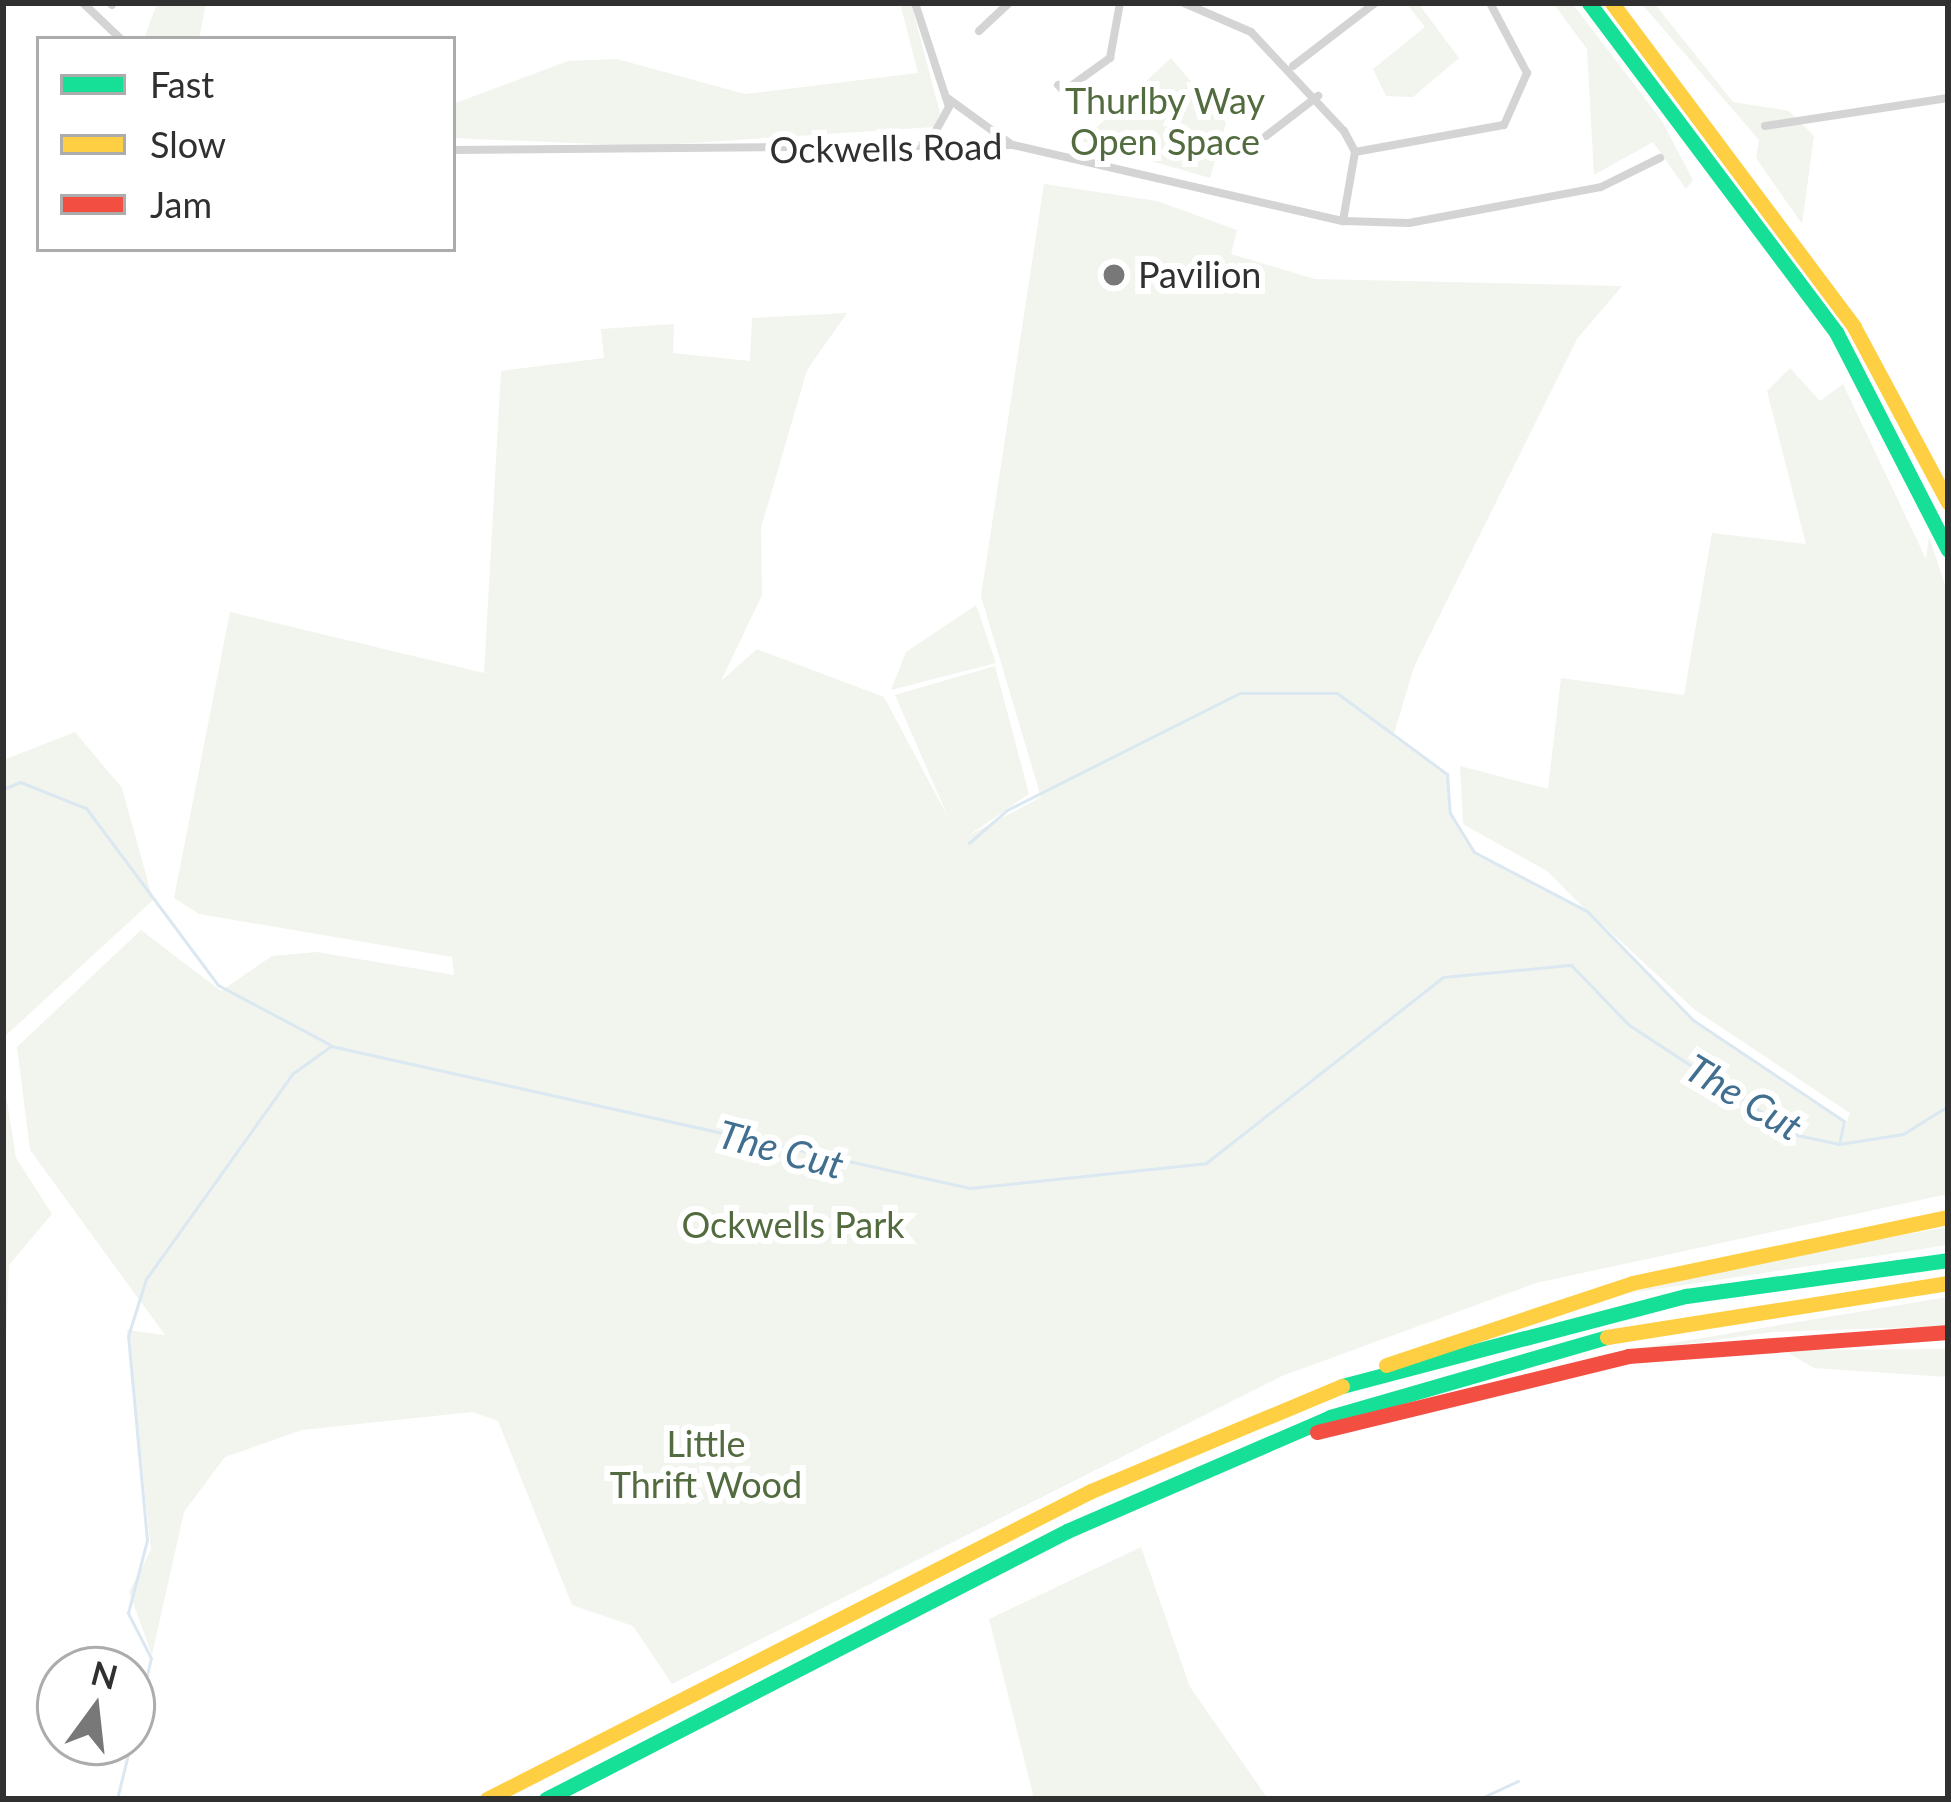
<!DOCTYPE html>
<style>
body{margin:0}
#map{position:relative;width:1951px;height:1802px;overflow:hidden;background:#fff;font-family:Lato,sans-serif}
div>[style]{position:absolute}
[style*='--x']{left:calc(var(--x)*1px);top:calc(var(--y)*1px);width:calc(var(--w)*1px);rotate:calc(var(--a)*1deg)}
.green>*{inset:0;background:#f1f5ed}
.stream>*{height:3px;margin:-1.5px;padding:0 1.5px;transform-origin:1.5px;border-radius:1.5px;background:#dbe8f1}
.street>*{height:8px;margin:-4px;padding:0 4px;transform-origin:4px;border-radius:4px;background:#d4d4d4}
.fast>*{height:15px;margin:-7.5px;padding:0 7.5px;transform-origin:7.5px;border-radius:7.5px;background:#16e098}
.slow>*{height:15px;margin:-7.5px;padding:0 7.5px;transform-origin:7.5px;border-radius:7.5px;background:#ffcf43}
.jam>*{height:15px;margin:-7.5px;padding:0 7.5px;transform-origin:7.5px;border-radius:7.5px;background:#f24e42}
.dots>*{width:33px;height:33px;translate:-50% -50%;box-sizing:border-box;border:6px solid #fff;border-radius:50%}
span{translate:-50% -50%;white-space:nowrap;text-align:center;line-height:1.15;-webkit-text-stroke:12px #fff;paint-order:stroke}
.park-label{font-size:36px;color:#526b3f}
.street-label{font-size:36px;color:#303030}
.poi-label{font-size:36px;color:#303030}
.left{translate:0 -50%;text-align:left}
.water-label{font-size:39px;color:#406f90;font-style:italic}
.frame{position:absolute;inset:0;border:6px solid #303030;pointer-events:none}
.legend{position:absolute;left:36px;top:36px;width:420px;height:216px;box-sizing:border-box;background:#fff;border:3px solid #acacac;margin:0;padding:15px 21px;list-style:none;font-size:36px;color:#303030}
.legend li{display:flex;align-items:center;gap:24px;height:60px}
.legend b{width:60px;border:3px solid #acacac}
.north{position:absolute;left:36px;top:1646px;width:120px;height:120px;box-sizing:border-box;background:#fff;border:3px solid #acacac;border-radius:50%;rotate:15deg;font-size:33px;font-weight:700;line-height:48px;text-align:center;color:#303030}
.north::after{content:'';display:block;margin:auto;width:42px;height:54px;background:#787878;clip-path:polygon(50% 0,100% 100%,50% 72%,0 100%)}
</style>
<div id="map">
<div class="green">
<i style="clip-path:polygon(157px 3px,206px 3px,199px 39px,144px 39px)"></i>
<i style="clip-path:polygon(900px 3px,911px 3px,940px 113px,934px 127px,645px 146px,453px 138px,453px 104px,568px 61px,617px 59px,745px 94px,918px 73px)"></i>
<i style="clip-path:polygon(1406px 3px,1418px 3px,1459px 58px,1413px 97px,1386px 96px,1373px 69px,1425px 27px)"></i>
<i style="clip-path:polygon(1553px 3px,1572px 3px,1662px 121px,1693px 180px,1686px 189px,1653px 142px,1594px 175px,1587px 49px)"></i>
<i style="clip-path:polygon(1641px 3px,1654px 3px,1733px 102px,1789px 111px,1814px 136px,1802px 224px,1756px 158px,1759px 140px)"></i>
<i style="clip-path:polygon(1171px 58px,1226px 123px,1210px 178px,1082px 141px)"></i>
<i style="clip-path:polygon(evenodd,1044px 184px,1157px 201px,1237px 230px,1231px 254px,1315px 279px,1622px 286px,1577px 339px,1414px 667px,1393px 737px,1447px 774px,1450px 814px,1474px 852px,1586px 910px,1547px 871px,1463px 824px,1460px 766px,1548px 789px,1561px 678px,1684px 695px,1712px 533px,1806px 544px,1767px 391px,1790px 368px,1820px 401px,1843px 384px,1926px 559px,1929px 536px,1948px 594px,1948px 1194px,1536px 1283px,1282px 1376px,672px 1684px,633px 1626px,572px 1605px,498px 1421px,472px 1412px,302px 1430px,225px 1457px,184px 1512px,152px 1655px,129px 1592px,151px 1550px,127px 1330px,165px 1335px,30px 1150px,17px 1047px,141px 930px,221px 991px,272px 956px,317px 952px,454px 975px,452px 957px,199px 914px,174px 898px,230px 612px,484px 673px,501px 371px,604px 358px,601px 329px,674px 324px,673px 353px,750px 361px,752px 318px,847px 313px,807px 370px,761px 528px,762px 595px,721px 681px,757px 649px,884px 697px,948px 817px,895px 695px,995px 666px,1029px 794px,968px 836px,1041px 797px,981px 596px,1044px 184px,1588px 911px,1695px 1010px,1850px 1113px,1841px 1138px,1844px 1121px,1693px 1020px,1588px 911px)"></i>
<i style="clip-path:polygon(976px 605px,996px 663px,891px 690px,906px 652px)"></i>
<i style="clip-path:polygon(75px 732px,122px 788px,153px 900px,3px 1038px,6px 759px)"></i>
<i style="clip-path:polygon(3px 1076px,16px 1158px,52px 1214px,9px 1265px,3px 1414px)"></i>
<i style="clip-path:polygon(1948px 1227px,1948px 1245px,1624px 1294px,1784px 1256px)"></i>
<i style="clip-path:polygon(1948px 1297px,1948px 1326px,1773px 1332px,1570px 1360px)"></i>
<i style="clip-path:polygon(1948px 1349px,1948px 1377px,1814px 1368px,1783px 1350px)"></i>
<i style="clip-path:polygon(1141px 1547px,1190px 1687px,1268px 1799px,1034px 1799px,989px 1619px)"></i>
</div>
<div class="stream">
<i style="--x:3;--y:789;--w:18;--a:-22"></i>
<i style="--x:20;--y:782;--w:71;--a:21.5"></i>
<i style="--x:86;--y:808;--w:221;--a:53.3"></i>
<i style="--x:218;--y:985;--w:126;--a:28"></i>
<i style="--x:969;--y:843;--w:50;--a:-41"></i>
<i style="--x:1007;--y:810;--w:261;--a:-26.7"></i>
<i style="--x:1240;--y:693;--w:97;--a:0"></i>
<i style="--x:1337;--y:693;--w:137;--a:36.4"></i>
<i style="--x:1447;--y:774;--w:39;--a:86"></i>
<i style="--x:1450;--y:813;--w:46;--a:58.4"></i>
<i style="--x:1474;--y:852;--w:127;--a:27.6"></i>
<i style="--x:1587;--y:911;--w:152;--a:45.8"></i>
<i style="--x:1693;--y:1020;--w:182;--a:33.8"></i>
<i style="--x:1844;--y:1121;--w:24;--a:102"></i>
<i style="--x:132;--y:1737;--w:81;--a:-76.5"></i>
<i style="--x:151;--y:1658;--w:51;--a:-117.1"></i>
<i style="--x:128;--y:1613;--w:75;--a:-75.4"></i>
<i style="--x:147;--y:1540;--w:205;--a:-95.3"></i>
<i style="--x:128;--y:1336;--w:60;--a:-72.5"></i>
<i style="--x:146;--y:1279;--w:252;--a:-54.5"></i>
<i style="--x:292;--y:1074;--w:48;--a:-35.7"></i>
<i style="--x:331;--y:1046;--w:655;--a:12.53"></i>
<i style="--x:970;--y:1188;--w:237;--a:-6"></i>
<i style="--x:1206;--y:1163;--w:301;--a:-38.1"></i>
<i style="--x:1443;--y:977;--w:129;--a:-5.4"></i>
<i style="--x:1571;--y:965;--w:83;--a:46"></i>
<i style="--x:1629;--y:1025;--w:201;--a:33.2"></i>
<i style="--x:1797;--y:1135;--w:43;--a:12.1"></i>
<i style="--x:1839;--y:1144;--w:65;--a:-8.9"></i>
<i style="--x:1903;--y:1134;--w:53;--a:-31.9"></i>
<i style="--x:117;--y:1799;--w:59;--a:-76.2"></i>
<i style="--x:1479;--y:1799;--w:43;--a:-24.8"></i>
</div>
<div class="street">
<i style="--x:83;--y:3;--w:52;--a:43.5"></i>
<i style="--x:915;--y:3;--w:109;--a:71.9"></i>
<i style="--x:949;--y:107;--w:41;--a:119.1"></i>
<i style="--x:1184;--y:3;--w:73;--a:23.4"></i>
<i style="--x:1251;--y:32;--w:136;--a:46.8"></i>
<i style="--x:1344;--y:131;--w:24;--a:62"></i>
<i style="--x:1355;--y:152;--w:70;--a:99.9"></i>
<i style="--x:112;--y:5;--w:2;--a:-63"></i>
<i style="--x:979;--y:31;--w:41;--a:-43"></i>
<i style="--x:1293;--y:66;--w:103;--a:-37.5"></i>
<i style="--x:1058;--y:85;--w:8;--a:45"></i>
<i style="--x:1064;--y:91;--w:57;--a:-35.7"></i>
<i style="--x:1110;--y:58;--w:56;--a:-79.7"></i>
<i style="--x:946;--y:97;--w:80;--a:35.9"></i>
<i style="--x:1765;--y:126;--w:185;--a:-8.7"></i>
<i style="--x:1266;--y:136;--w:66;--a:-37.6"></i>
<i style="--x:453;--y:150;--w:560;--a:-0.51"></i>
<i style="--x:1013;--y:145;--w:339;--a:13"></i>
<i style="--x:1343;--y:221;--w:66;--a:1.7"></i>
<i style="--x:1409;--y:223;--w:195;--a:-10.6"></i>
<i style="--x:1601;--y:187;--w:66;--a:-26.2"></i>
<i style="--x:1355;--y:152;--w:151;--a:-10.3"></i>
<i style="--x:1504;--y:125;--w:57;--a:-66.1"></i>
<i style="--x:1527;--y:73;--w:79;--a:-117.9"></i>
</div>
<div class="fast">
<i style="--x:1589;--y:3;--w:411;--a:53.1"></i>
<i style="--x:1836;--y:332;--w:245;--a:62.8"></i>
<i style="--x:1342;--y:1386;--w:356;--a:-14.7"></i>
<i style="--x:1686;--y:1296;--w:264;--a:-7.8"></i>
<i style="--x:546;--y:1799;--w:586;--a:-27.22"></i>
<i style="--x:1067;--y:1531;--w:287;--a:-23.4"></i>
<i style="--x:1330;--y:1417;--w:288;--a:-16.1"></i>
</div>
<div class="slow">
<i style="--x:1612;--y:3;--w:404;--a:53.2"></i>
<i style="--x:1854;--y:327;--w:199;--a:61.8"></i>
<i style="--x:1607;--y:1337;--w:345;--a:-9"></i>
<i style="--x:1386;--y:1365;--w:259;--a:-18.4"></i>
<i style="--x:1632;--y:1283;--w:323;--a:-11.8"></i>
<i style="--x:487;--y:1799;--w:678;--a:-27.02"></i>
<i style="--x:1091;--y:1491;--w:272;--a:-22.7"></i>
</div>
<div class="jam">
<i style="--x:1317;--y:1432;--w:320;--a:-13.7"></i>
<i style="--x:1628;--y:1356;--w:321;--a:-4.3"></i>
</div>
<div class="dots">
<i style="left:1114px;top:275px;background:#787878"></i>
</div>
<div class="park-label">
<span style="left:1165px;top:121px">Thurlby Way<br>Open Space</span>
<span style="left:793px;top:1225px">Ockwells Park</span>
<span style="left:706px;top:1464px">Little<br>Thrift Wood</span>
</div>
<div class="street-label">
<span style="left:886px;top:148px;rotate:-1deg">Ockwells Road</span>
</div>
<div class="poi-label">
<span class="left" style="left:1138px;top:275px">Pavilion</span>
</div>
<div class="water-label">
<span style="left:1744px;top:1097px;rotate:31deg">The Cut</span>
<span style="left:781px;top:1149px;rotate:15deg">The Cut</span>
</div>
<div class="frame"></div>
<ul class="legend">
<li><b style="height:15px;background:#16e098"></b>Fast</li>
<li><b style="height:15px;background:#ffcf43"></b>Slow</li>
<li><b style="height:15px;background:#f24e42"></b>Jam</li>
</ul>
<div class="north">N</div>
</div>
